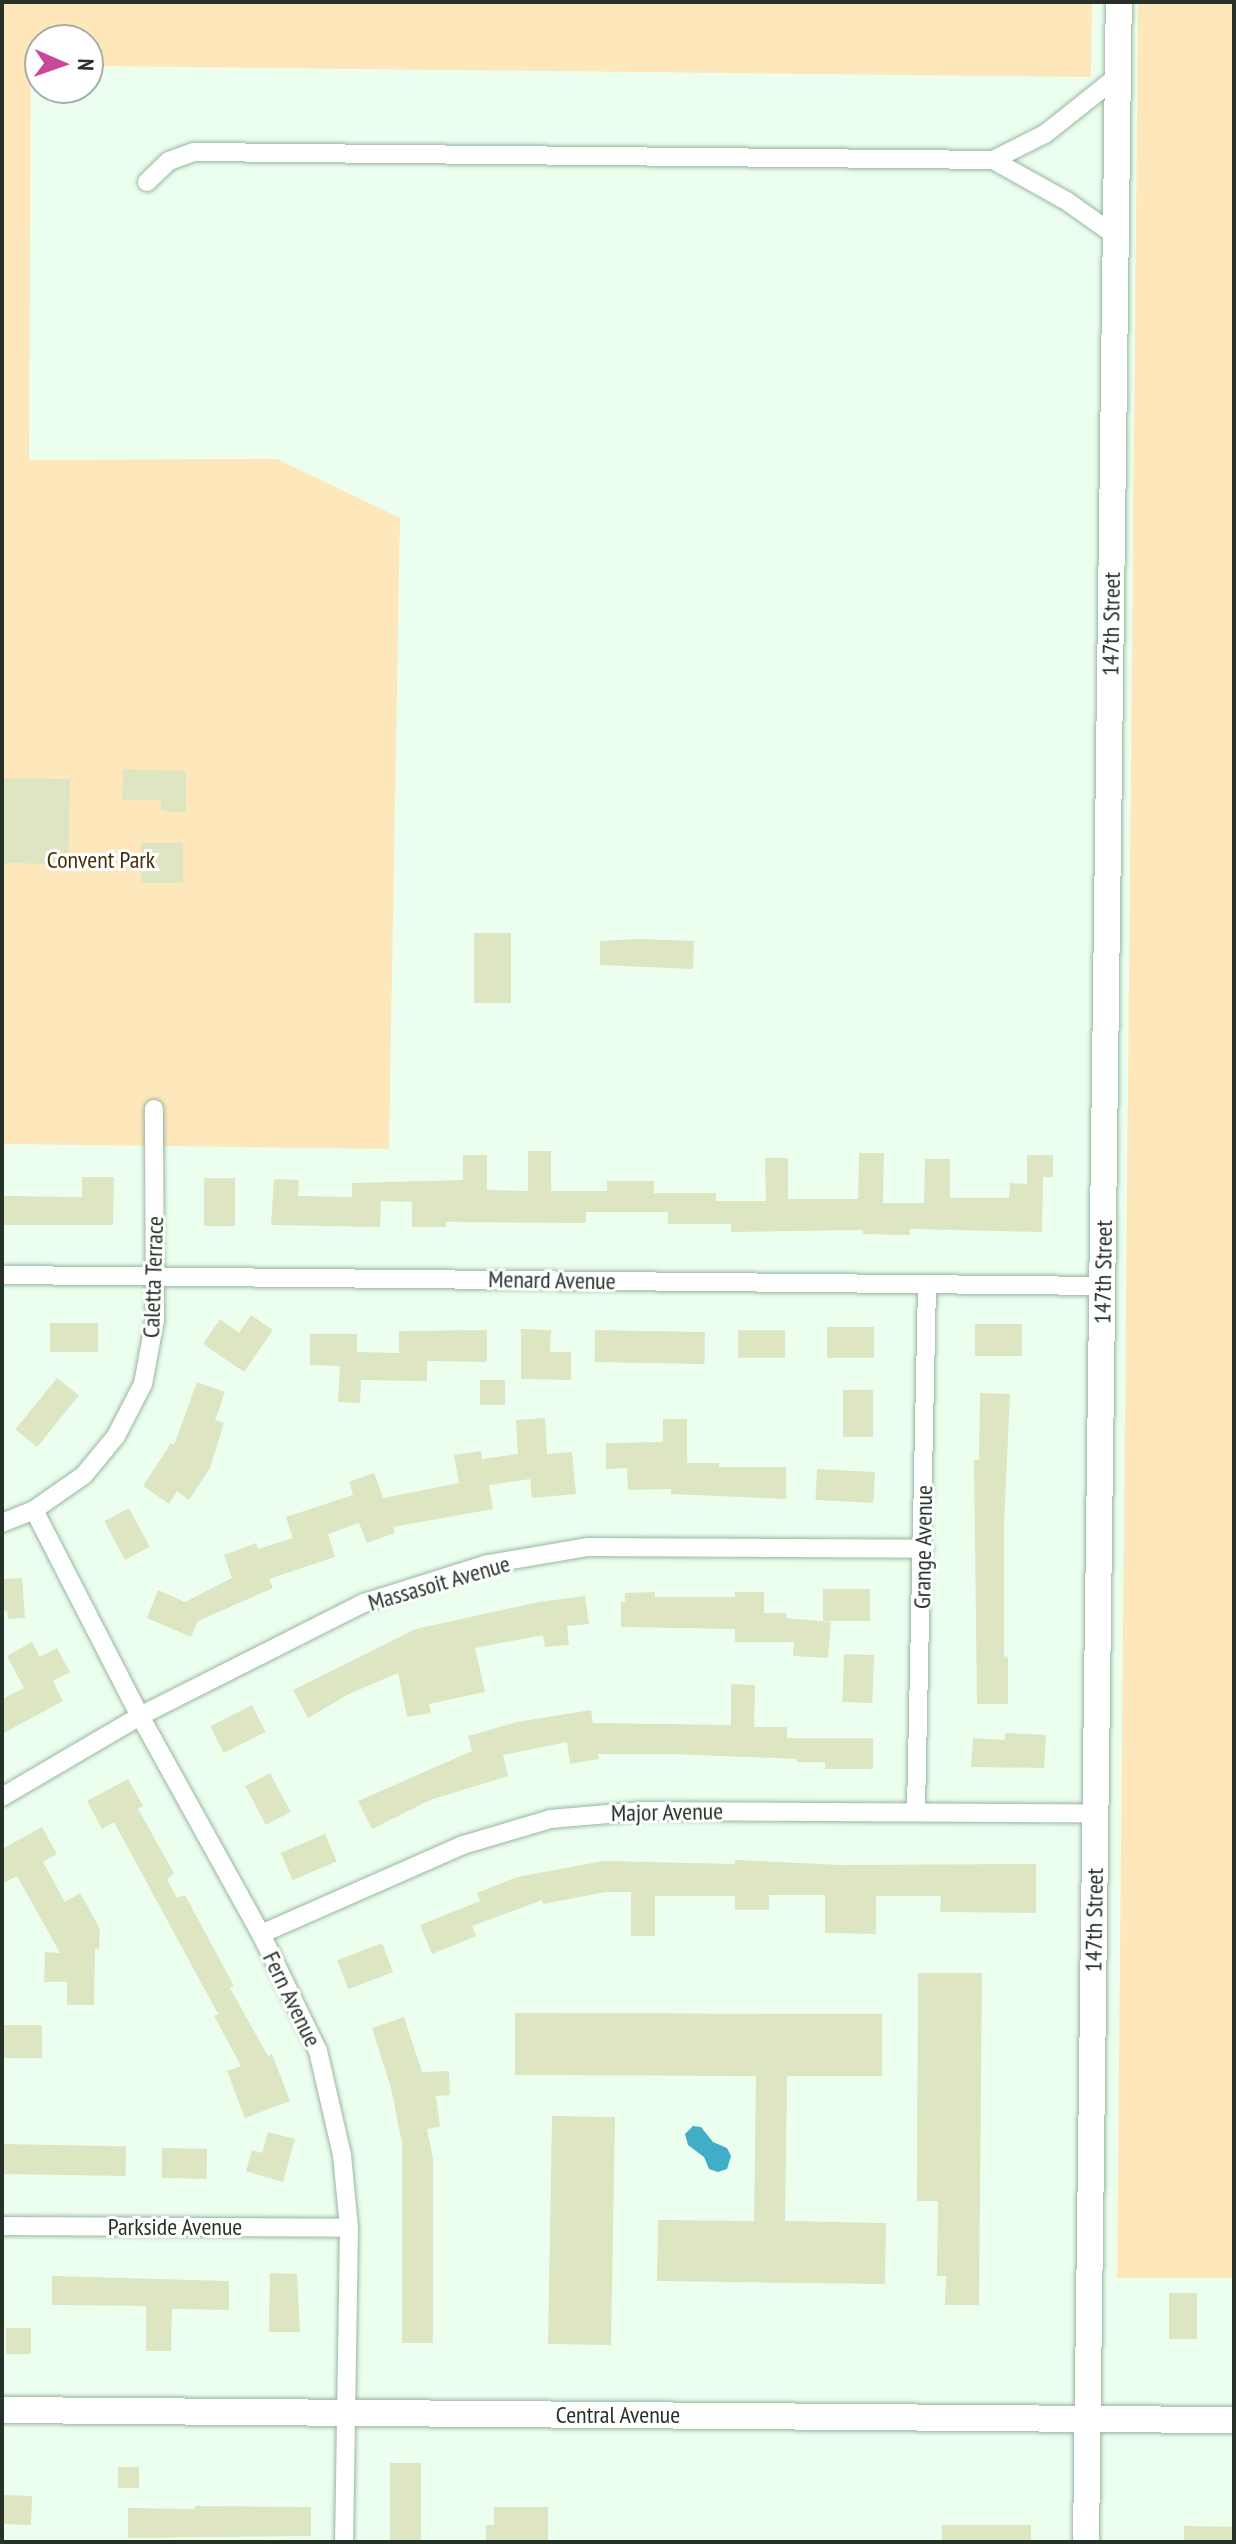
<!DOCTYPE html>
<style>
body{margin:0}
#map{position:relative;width:1236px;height:2544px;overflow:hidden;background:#ecffef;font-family:"PT Sans Narrow",sans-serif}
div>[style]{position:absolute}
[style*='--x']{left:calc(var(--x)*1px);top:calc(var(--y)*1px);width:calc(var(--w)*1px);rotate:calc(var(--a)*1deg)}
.green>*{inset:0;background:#fee8bb}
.water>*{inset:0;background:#41adc6}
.building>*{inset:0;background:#dee5c2;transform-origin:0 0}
.roads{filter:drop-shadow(0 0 2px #99b79e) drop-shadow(0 0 2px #99b79e)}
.street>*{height:18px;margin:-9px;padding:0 9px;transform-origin:9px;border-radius:9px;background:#fff}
.secondary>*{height:26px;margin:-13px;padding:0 13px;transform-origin:13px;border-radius:13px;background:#fff}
span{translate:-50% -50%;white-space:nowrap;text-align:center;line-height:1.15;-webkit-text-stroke:6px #fff;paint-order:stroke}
.street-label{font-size:24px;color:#263228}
.park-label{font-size:24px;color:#433003}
.frame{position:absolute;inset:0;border:4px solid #263228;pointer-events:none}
.north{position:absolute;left:24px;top:24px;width:80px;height:80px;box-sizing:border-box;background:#fff;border:2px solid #a8ada9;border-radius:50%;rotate:92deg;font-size:22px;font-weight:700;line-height:32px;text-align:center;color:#263228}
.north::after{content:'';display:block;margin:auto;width:28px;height:36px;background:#c74998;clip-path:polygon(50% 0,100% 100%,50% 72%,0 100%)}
</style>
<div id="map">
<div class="green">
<i style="clip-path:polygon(2px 2px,1092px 2px,1091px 77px,88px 66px,88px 40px,40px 40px,40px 66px,31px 66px,29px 460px,277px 459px,400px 518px,389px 1149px,2px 1144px)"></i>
<i style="clip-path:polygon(1138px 2px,1234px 2px,1234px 2278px,1117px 2278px)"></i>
</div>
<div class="water">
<i style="clip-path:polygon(693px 2126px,701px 2127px,713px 2142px,727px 2148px,731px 2156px,727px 2169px,718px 2172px,709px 2169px,704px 2157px,688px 2145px,685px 2134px)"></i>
</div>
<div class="building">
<i style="clip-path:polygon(123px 769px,186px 771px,186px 812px,161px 811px,161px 800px,122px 800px)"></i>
<i style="left:2px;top:778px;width:68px;height:85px;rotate:1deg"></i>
<i style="left:141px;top:843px;width:42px;height:40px"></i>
<i style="left:474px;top:933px;width:37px;height:70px"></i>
<i style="clip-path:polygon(639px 939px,694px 941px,693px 969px,600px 965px,600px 941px)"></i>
<i style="clip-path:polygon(528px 1151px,551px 1151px,551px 1191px,607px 1191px,607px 1181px,654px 1181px,654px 1193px,716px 1193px,716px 1201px,766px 1201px,765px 1158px,788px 1158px,788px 1199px,858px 1199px,859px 1153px,884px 1153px,883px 1203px,924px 1203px,925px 1159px,950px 1159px,950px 1198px,1009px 1198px,1010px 1183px,1027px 1184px,1027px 1155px,1053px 1155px,1053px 1177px,1043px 1177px,1042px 1232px,910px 1229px,910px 1235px,863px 1234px,863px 1230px,731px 1232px,731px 1224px,668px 1224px,668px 1212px,586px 1212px,586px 1223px,446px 1222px,446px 1227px,412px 1227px,412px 1202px,381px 1201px,380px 1227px,271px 1225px,274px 1179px,299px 1180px,298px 1196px,352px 1197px,352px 1183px,463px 1180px,463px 1155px,487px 1155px,487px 1190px,528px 1191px)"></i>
<i style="clip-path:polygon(82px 1177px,114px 1177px,113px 1225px,4px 1225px,4px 1196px,82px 1197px)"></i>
<i style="left:204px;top:1178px;width:31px;height:48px"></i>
<i style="clip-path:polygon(251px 1315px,273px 1330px,244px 1372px,203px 1344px,220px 1319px,239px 1333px)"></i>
<i style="left:50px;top:1323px;width:48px;height:29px"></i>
<i style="left:975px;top:1324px;width:47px;height:32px"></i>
<i style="left:827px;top:1327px;width:47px;height:31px"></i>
<i style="clip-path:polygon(521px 1329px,551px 1330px,550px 1352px,571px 1352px,571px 1380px,521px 1379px)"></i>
<i style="clip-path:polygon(487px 1330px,487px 1362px,427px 1361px,427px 1381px,361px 1380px,360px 1403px,338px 1402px,340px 1366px,310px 1365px,310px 1334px,357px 1334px,357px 1352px,399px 1353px,399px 1331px)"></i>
<i style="left:595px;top:1330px;width:110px;height:32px;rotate:1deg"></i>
<i style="left:738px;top:1330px;width:47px;height:28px"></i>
<i style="left:57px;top:1378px;width:28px;height:66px;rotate:39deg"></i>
<i style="left:480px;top:1380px;width:25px;height:25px"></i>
<i style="clip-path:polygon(197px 1382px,225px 1392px,215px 1420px,224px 1423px,210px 1468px,189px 1500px,177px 1491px,169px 1504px,143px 1486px,171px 1443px,174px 1445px)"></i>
<i style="left:843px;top:1390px;width:30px;height:47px"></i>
<i style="clip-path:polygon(980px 1393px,1010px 1394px,1004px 1526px,1004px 1656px,1008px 1657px,1008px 1704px,977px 1704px,974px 1460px,979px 1460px)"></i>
<i style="clip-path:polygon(545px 1418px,547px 1454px,572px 1452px,576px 1494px,532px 1498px,530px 1479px,489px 1485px,493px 1509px,393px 1527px,395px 1533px,367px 1543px,359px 1523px,328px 1534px,335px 1557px,269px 1579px,273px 1588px,198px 1621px,191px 1637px,147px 1618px,158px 1590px,185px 1602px,232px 1578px,224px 1555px,256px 1543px,258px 1549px,293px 1538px,286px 1517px,353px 1495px,349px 1482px,374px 1473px,383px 1498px,459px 1483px,454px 1455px,481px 1451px,482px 1459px,518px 1454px,516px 1420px)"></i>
<i style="clip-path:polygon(663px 1419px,687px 1419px,687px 1463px,719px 1463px,719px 1467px,786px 1467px,786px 1499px,671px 1494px,671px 1489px,628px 1490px,627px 1468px,606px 1469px,606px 1443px,663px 1442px)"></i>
<i style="left:817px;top:1469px;width:58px;height:31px;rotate:3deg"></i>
<i style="left:129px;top:1508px;width:44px;height:28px;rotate:62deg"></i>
<i style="clip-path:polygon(22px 1578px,25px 1618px,8px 1619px,7px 1611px,2px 1611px,2px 1579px)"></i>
<i style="left:823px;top:1589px;width:47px;height:32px"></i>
<i style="clip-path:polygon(655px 1592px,655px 1597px,735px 1597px,735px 1592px,764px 1592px,764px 1613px,786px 1613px,786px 1618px,831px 1622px,828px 1658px,793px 1656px,794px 1642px,735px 1642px,735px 1629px,621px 1627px,621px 1602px,625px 1602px,625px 1593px)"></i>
<i style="clip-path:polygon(585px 1596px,589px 1624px,567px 1626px,569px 1645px,545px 1647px,543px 1635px,475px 1648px,485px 1692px,429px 1704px,431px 1713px,407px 1717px,398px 1673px,349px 1694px,308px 1718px,293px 1690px,416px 1629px,539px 1602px)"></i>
<i style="clip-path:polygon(32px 1642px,40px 1657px,57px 1648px,70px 1672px,53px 1681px,63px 1701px,2px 1734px,2px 1699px,24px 1688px,7px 1656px)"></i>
<i style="left:844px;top:1654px;width:30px;height:48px;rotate:2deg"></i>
<i style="clip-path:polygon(731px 1684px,755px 1685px,754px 1727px,787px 1727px,787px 1738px,873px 1738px,873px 1769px,825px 1769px,825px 1762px,797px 1762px,797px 1759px,673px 1754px,598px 1754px,599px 1759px,570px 1764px,567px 1742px,503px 1755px,508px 1776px,430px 1800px,372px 1829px,358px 1801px,472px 1751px,468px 1736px,517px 1722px,591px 1710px,593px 1723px,731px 1725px)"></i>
<i style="left:252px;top:1705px;width:30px;height:47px;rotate:63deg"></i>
<i style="clip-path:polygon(1005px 1733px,1046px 1735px,1044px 1768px,971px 1767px,973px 1738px,1005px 1740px)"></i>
<i style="left:270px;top:1773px;width:44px;height:28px;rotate:62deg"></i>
<i style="clip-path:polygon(128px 1779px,143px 1806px,138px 1809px,174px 1873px,167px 1879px,177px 1898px,185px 1895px,234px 1986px,230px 1988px,268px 2056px,272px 2054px,290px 2101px,245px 2118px,227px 2071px,241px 2066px,214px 2016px,218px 2014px,114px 1822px,102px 1829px,87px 1801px)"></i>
<i style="clip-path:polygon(42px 1827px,57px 1854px,43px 1862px,65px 1902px,80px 1893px,100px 1929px,99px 1949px,95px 1948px,94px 2005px,67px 2005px,67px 1982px,44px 1982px,45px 1952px,60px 1953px,17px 1876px,2px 1884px,2px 1849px)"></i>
<i style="left:325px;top:1834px;width:30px;height:48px;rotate:67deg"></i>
<i style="clip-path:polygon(735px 1860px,842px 1865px,1036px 1864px,1036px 1913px,940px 1912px,941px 1896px,876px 1896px,876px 1934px,825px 1933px,825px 1895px,769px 1895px,769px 1910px,735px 1910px,735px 1896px,655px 1896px,655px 1936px,631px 1936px,631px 1892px,606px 1892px,543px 1904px,542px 1900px,472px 1926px,476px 1936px,432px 1954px,420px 1925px,480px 1901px,477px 1893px,517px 1877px,603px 1861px,735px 1864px)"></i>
<i style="left:382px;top:1943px;width:31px;height:48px;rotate:69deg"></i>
<i style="clip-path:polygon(918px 1973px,982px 1973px,979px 2305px,945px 2305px,946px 2276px,937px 2276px,938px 2201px,917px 2201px)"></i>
<i style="clip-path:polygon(515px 2013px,882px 2014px,882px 2076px,787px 2076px,785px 2221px,886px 2223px,885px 2284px,657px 2281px,658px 2220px,754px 2221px,756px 2076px,515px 2075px)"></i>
<i style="clip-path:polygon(404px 2017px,422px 2072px,449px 2071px,450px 2095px,436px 2096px,440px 2127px,427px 2129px,433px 2159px,433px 2343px,402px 2343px,402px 2143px,391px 2088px,372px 2028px)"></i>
<i style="left:42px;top:2025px;width:33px;height:40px;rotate:90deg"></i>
<i style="left:552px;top:2116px;width:63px;height:228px;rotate:1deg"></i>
<i style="clip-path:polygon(268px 2132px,295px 2139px,283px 2182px,246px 2171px,252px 2150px,262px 2153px)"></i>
<i style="left:4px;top:2144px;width:122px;height:30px;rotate:1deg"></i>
<i style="left:162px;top:2148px;width:45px;height:30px;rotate:1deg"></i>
<i style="clip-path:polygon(270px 2273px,297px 2274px,300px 2332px,269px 2332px)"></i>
<i style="clip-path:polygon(52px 2276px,229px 2281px,229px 2310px,172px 2309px,171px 2351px,146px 2351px,146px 2306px,52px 2305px)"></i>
<i style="left:1169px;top:2293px;width:28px;height:46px"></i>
<i style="left:6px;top:2328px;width:25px;height:26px"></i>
<i style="left:390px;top:2463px;width:31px;height:79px"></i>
<i style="left:118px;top:2467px;width:21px;height:21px"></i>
<i style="left:2px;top:2495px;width:30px;height:29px;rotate:2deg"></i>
<i style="clip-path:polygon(195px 2506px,311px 2507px,311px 2536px,128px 2538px,128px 2508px,195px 2509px)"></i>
<i style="clip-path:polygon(494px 2507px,548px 2507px,548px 2542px,486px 2542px,486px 2525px,494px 2525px)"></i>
<i style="left:942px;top:2525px;width:89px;height:17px"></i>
<i style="left:1184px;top:2526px;width:50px;height:16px;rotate:1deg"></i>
</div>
<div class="roads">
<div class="street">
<i style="--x:993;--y:160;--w:58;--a:-26.6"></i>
<i style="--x:1045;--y:134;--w:93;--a:-38.5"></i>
<i style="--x:147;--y:182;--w:30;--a:-44"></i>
<i style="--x:169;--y:161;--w:27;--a:-20"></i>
<i style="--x:194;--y:152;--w:799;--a:0.57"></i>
<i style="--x:993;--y:160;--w:86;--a:29.2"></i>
<i style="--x:1068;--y:202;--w:59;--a:35.3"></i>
<i style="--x:2;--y:1275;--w:1101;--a:0.57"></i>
<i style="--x:34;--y:1510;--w:232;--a:62.8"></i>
<i style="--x:140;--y:1716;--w:249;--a:61"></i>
<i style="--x:261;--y:1934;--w:130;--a:64"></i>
<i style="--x:318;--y:2051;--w:107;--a:77"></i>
<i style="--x:342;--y:2155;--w:73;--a:84.5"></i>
<i style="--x:349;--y:2228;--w:314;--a:90.9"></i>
<i style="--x:2;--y:1523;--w:35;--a:-22"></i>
<i style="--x:34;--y:1510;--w:61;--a:-35"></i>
<i style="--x:84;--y:1475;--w:50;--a:-50.6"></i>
<i style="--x:116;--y:1436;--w:59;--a:-62.6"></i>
<i style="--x:143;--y:1384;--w:65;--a:-79.4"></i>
<i style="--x:155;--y:1320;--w:211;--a:-90.3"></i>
<i style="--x:2;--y:1797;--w:160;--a:-30.4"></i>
<i style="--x:140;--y:1716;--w:251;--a:-26.8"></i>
<i style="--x:364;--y:1603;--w:130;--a:-17.5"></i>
<i style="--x:488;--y:1564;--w:102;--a:-9.6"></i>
<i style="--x:589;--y:1547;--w:335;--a:0.3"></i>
<i style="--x:916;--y:1810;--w:526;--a:-88.8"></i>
<i style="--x:261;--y:1934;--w:221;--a:-23.8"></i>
<i style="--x:463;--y:1845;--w:91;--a:-16.6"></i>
<i style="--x:550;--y:1819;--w:93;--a:-4.9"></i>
<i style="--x:643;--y:1811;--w:452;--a:0.3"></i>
<i style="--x:2;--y:2226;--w:347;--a:0.3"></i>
</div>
<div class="secondary">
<i style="--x:2;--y:2410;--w:1232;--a:0.47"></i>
<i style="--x:1086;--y:2542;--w:2540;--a:-89.26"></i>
</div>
</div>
<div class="street-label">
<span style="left:1111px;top:624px;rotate:-89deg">147th Street</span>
<span style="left:1103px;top:1272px;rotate:-89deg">147th Street</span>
<span style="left:153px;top:1277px;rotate:-88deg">Caletta Terrace</span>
<span style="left:552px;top:1280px;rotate:1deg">Menard Avenue</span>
<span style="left:923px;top:1547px;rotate:-89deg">Grange Avenue</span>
<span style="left:439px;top:1583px;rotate:-16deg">Massasoit Avenue</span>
<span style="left:667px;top:1812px;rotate:-1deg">Major Avenue</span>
<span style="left:1094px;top:1920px;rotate:-89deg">147th Street</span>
<span style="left:292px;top:1999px;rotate:64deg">Fern Avenue</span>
<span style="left:175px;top:2227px">Parkside Avenue</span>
<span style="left:618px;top:2415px">Central Avenue</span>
</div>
<div class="park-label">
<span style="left:101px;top:860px">Convent Park</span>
</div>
<div class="frame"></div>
<div class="north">N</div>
</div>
